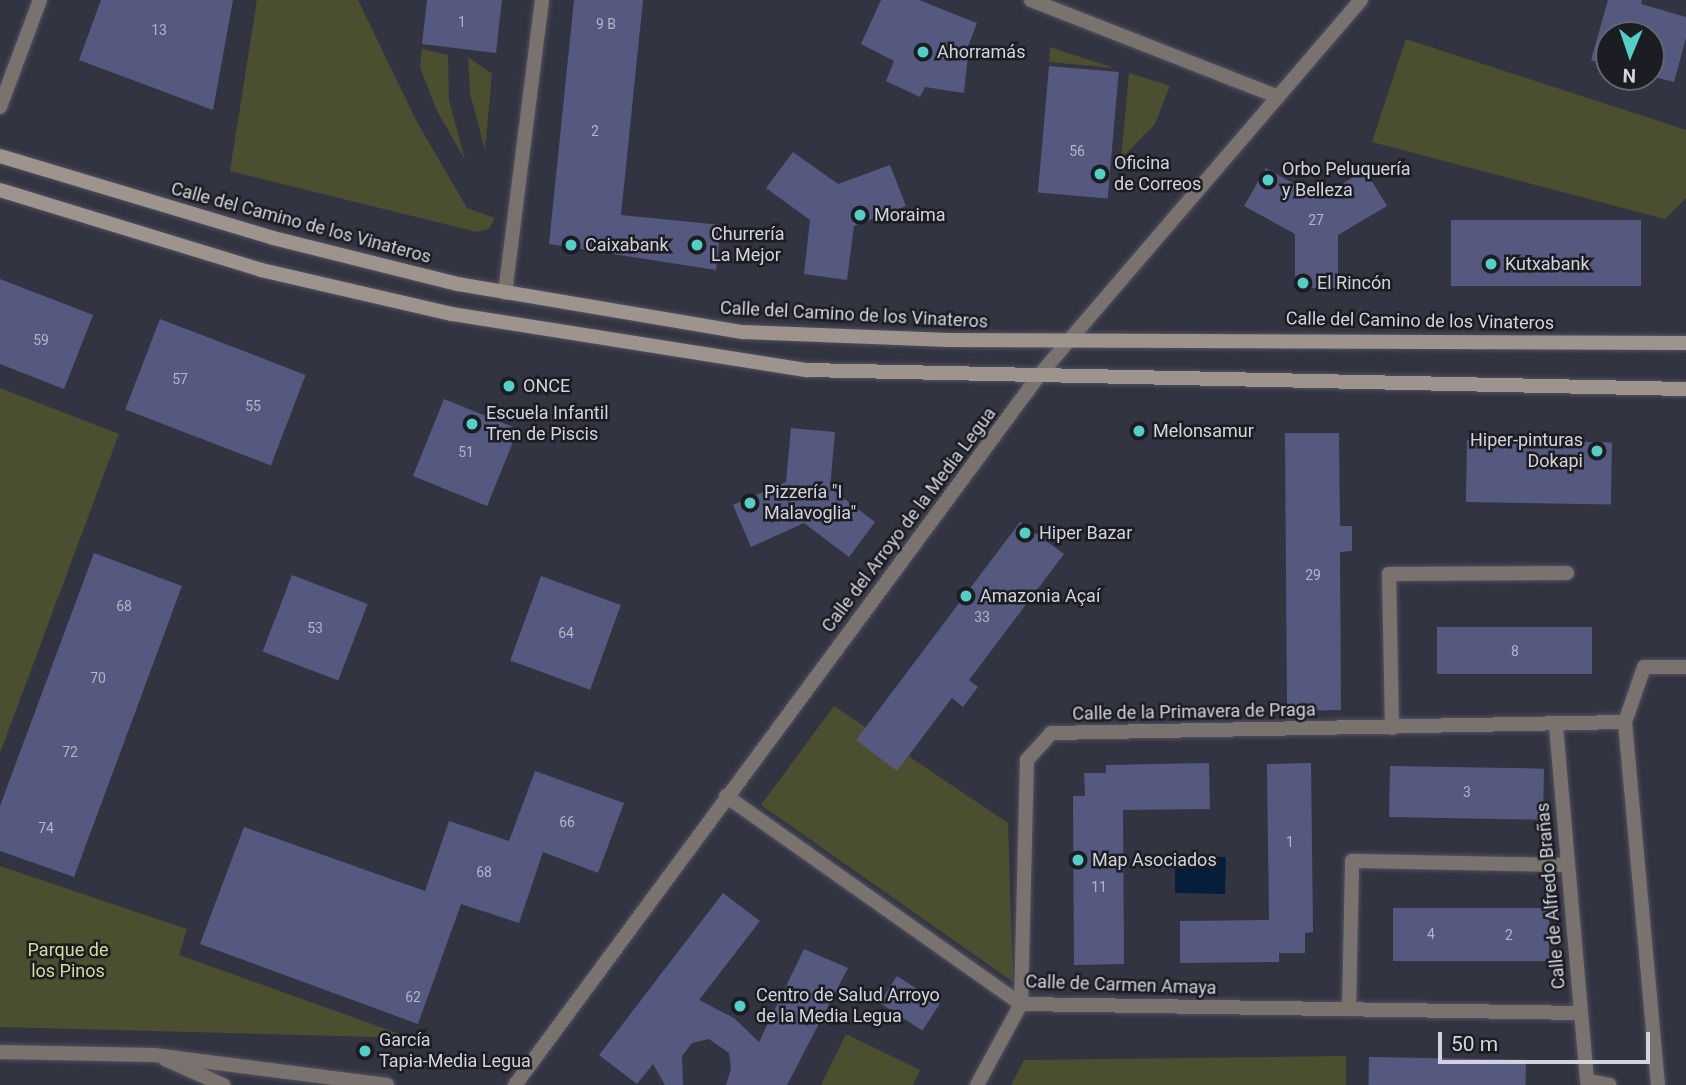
<!DOCTYPE html>
<meta charset="utf-8">
<style>
body{margin:0}
#map{position:relative;width:1686px;height:1085px;overflow:hidden;background:#333442;font-family:Roboto,sans-serif}
div>[style]{position:absolute}
[style*='--x']{left:calc(var(--x)*1px);top:calc(var(--y)*1px);width:calc(var(--w)*1px);rotate:calc(var(--a)*1deg)}
.green>*{inset:0;background:#4b4e2f}
.water>*{inset:0;background:#071e3a}
.building>*{inset:0;background:#56597f;transform-origin:0 0}
.roads{filter:drop-shadow(0 0 2px #50515e) drop-shadow(0 0 2px #50515e)}
.minor>*{height:14px;margin:-7px;padding:0 7px;transform-origin:7px;border-radius:7px;background:#79726e}
.tertiary>*{height:14px;margin:-7px;padding:0 7px;transform-origin:7px;border-radius:7px;background:#79726e}
.secondary>*{height:14px;margin:-7px;padding:0 7px;transform-origin:7px;border-radius:7px;background:#9f938d}
.dots>*{width:19px;height:19px;translate:-50% -50%;box-sizing:border-box;border:4px solid #1c1c23;border-radius:50%}
span{translate:-50% -50%;white-space:nowrap;text-align:center;line-height:1.15;-webkit-text-stroke:5px #1c1c23;paint-order:stroke}
.number-label{font-size:14px;color:#b3b4c5}
.number-label span{-webkit-text-stroke-width:0}
.poi-label{font-size:18px;color:#d2d3dc}
.left{translate:0 -50%;text-align:left}
.right{translate:-100% -50%;text-align:right}
.street-label{font-size:18px;color:#d2d3dc}
.park-label{font-size:18px;color:#d5db94}
.north{position:absolute;left:1595px;top:21px;width:70px;height:70px;box-sizing:border-box;background:#1c1c23;border:2px solid #65656d;border-radius:50%;rotate:182deg;font-size:19px;font-weight:700;line-height:28px;text-align:center;color:#d2d3dc}
.north::after{content:'';display:block;margin:auto;width:24px;height:32px;background:#55cec6;clip-path:polygon(50% 0,100% 100%,50% 72%,0 100%)}
.scale{position:absolute;left:1438px;top:1032px;width:212px;height:32px;box-sizing:border-box;border:4px solid #d2d3dc;border-top:0;padding-left:9px;font-size:21px;line-height:24px;white-space:nowrap;color:#d2d3dc;-webkit-text-stroke:5px #1c1c23;paint-order:stroke}
</style>
<div id="map">
<div class="green">
<i style="clip-path:polygon(257px 0,358px 0,417px 122px,467px 208px,495px 218px,489px 229px,477px 232px,230px 171px)"></i>
<i style="clip-path:polygon(1406px 39px,1686px 130px,1686px 198px,1665px 219px,1372px 142px)"></i>
<i style="clip-path:polygon(1050px 47px,1114px 68px,1049px 62px)"></i>
<i style="clip-path:polygon(422px 49px,448px 55px,449px 100px,465px 160px,436px 109px,420px 67px)"></i>
<i style="clip-path:polygon(468px 57px,492px 74px,485px 150px,470px 93px)"></i>
<i style="clip-path:polygon(1129px 73px,1170px 86px,1155px 124px,1121px 159px)"></i>
<i style="clip-path:polygon(0 388px,119px 434px,0 753px)"></i>
<i style="clip-path:polygon(834px 706px,1008px 823px,1013px 982px,761px 805px)"></i>
<i style="clip-path:polygon(0 866px,187px 929px,179px 955px,411px 1038px,0 1027px)"></i>
<i style="clip-path:polygon(846px 1034px,920px 1070px,913px 1085px,821px 1085px)"></i>
<i style="clip-path:polygon(1346px 1056px,1346px 1085px,1011px 1085px,1024px 1060px)"></i>
</div>
<div class="water">
<i style="clip-path:polygon(1214px 857px,1226px 857px,1225px 894px,1175px 893px,1175px 867px,1206px 868px)"></i>
</div>
<div class="building">
<i style="clip-path:polygon(101px 0,233px 0,213px 110px,79px 60px)"></i>
<i style="clip-path:polygon(427px 0,502px 0,496px 53px,422px 44px)"></i>
<i style="clip-path:polygon(574px 0,643px 0,621px 215px,721px 225px,716px 270px,549px 244px)"></i>
<i style="clip-path:polygon(881px 0,919px 0,977px 23px,969px 44px,964px 93px,925px 87px,920px 97px,886px 81px,894px 61px,861px 44px)"></i>
<i style="clip-path:polygon(1608px 0,1642px 0,1641px 4px,1686px 17px,1686px 38px,1674px 82px,1651px 76px,1651px 35px,1609px 35px,1609px 65px,1591px 60px)"></i>
<i style="left:1049px;top:66px;width:70px;height:127px;rotate:5deg"></i>
<i style="clip-path:polygon(793px 152px,838px 184px,890px 165px,906px 206px,854px 226px,847px 280px,804px 274px,810px 220px,766px 188px)"></i>
<i style="clip-path:polygon(1266px 168px,1319px 198px,1365px 170px,1387px 206px,1338px 235px,1338px 288px,1295px 288px,1295px 234px,1244px 206px)"></i>
<i style="left:1451px;top:220px;width:190px;height:66px"></i>
<i style="clip-path:polygon(0 279px,93px 315px,64px 389px,0 364px)"></i>
<i style="left:160px;top:319px;width:156px;height:97px;rotate:21deg"></i>
<i style="left:444px;top:399px;width:80px;height:83px;rotate:22deg"></i>
<i style="clip-path:polygon(791px 428px,835px 432px,830px 488px,875px 522px,849px 557px,804px 523px,751px 547px,733px 505px,786px 482px)"></i>
<i style="clip-path:polygon(1285px 433px,1339px 433px,1340px 526px,1352px 526px,1352px 551px,1340px 552px,1341px 710px,1287px 711px)"></i>
<i style="left:1467px;top:440px;width:145px;height:62px;rotate:1deg"></i>
<i style="clip-path:polygon(1020px 522px,1064px 554px,969px 680px,978px 687px,963px 707px,952px 698px,897px 771px,856px 740px)"></i>
<i style="clip-path:polygon(94px 553px,182px 586px,74px 877px,0 851px,0 806px)"></i>
<i style="left:292px;top:575px;width:81px;height:82px;rotate:21deg"></i>
<i style="left:541px;top:576px;width:85px;height:90px;rotate:20deg"></i>
<i style="left:1437px;top:627px;width:155px;height:47px"></i>
<i style="clip-path:polygon(1209px 763px,1210px 809px,1123px 810px,1124px 964px,1074px 965px,1073px 796px,1085px 796px,1084px 773px,1106px 773px,1106px 765px)"></i>
<i style="clip-path:polygon(1311px 763px,1313px 932px,1305px 933px,1305px 953px,1279px 953px,1279px 962px,1180px 963px,1180px 921px,1269px 920px,1267px 764px)"></i>
<i style="left:1390px;top:766px;width:154px;height:51px;rotate:1deg"></i>
<i style="clip-path:polygon(535px 771px,624px 803px,598px 873px,543px 852px,519px 923px,461px 904px,418px 1024px,200px 944px,244px 827px,425px 891px,449px 821px,509px 841px)"></i>
<i style="clip-path:polygon(723px 893px,760px 921px,699px 1000px,734px 1018px,759px 1042px,804px 949px,848px 968px,787px 1085px,726px 1085px,731px 1069px,729px 1053px,709px 1039px,692px 1043px,682px 1056px,683px 1085px,665px 1085px,653px 1064px,637px 1084px,599px 1055px)"></i>
<i style="left:1393px;top:908px;width:156px;height:53px"></i>
<i style="left:897px;top:976px;width:51px;height:32px;rotate:33deg"></i>
<i style="left:1369px;top:1057px;width:157px;height:28px;rotate:1deg"></i>
</div>
<div class="roads">
<div class="minor">
<i style="--x:1031;--y:0;--w:265;--a:21.4"></i>
<i style="--x:505;--y:293;--w:295;--a:-82.8"></i>
<i style="--x:1556;--y:726;--w:356;--a:85"></i>
<i style="--x:1587;--y:1081;--w:23;--a:10"></i>
<i style="--x:1392;--y:728;--w:154;--a:-91.1"></i>
<i style="--x:1389;--y:574;--w:178;--a:-0.3"></i>
<i style="--x:726;--y:796;--w:361;--a:35.2"></i>
<i style="--x:1021;--y:1004;--w:560;--a:0.92"></i>
<i style="--x:1349;--y:1009;--w:148;--a:-88.8"></i>
<i style="--x:1352;--y:861;--w:216;--a:1.1"></i>
<i style="--x:165;--y:1059;--w:64;--a:24.1"></i>
<i style="--x:977;--y:1085;--w:92;--a:-61.5"></i>
<i style="--x:1021;--y:1004;--w:244;--a:-88.6"></i>
<i style="--x:1027;--y:760;--w:36;--a:-48"></i>
<i style="--x:1051;--y:733;--w:574;--a:-1.1"></i>
<i style="--x:1658;--y:1085;--w:364;--a:-95.2"></i>
<i style="--x:1625;--y:722;--w:58;--a:-70.9"></i>
<i style="--x:1644;--y:667;--w:42;--a:0"></i>
</div>
<div class="tertiary">
<i style="--x:0;--y:107;--w:114;--a:-69.5"></i>
<i style="--x:0;--y:1052;--w:154;--a:1.1"></i>
<i style="--x:154;--y:1055;--w:235;--a:7.3"></i>
<i style="--x:515;--y:1085;--w:879;--a:-53.56"></i>
<i style="--x:1037;--y:378;--w:498;--a:-49.4"></i>
</div>
<div class="secondary">
<i style="--x:0;--y:156;--w:285;--a:16.7"></i>
<i style="--x:273;--y:238;--w:191;--a:14"></i>
<i style="--x:458;--y:284;--w:289;--a:9.6"></i>
<i style="--x:743;--y:332;--w:206;--a:2.2"></i>
<i style="--x:949;--y:340;--w:737;--a:0.23"></i>
<i style="--x:0;--y:190;--w:273;--a:17"></i>
<i style="--x:261;--y:270;--w:196;--a:13"></i>
<i style="--x:452;--y:314;--w:359;--a:9"></i>
<i style="--x:807;--y:370;--w:879;--a:1.24"></i>
</div>
</div>
<div class="dots">
<i style="left:923px;top:52px;background:#55cec6"></i>
<i style="left:1100px;top:174px;background:#55cec6"></i>
<i style="left:1268px;top:180px;background:#55cec6"></i>
<i style="left:860px;top:215px;background:#55cec6"></i>
<i style="left:571px;top:245px;background:#55cec6"></i>
<i style="left:697px;top:245px;background:#55cec6"></i>
<i style="left:1491px;top:264px;background:#55cec6"></i>
<i style="left:1303px;top:283px;background:#55cec6"></i>
<i style="left:509px;top:386px;background:#55cec6"></i>
<i style="left:472px;top:424px;background:#55cec6"></i>
<i style="left:1139px;top:431px;background:#55cec6"></i>
<i style="left:1597px;top:451px;background:#55cec6"></i>
<i style="left:750px;top:503px;background:#55cec6"></i>
<i style="left:1025px;top:533px;background:#55cec6"></i>
<i style="left:966px;top:596px;background:#55cec6"></i>
<i style="left:1078px;top:860px;background:#55cec6"></i>
<i style="left:740px;top:1006px;background:#55cec6"></i>
<i style="left:365px;top:1051px;background:#55cec6"></i>
</div>
<div class="number-label">
<span style="left:462px;top:22px">1</span>
<span style="left:606px;top:24px">9 B</span>
<span style="left:159px;top:30px">13</span>
<span style="left:595px;top:131px">2</span>
<span style="left:1077px;top:151px">56</span>
<span style="left:1316px;top:220px">27</span>
<span style="left:41px;top:340px">59</span>
<span style="left:180px;top:379px">57</span>
<span style="left:253px;top:406px">55</span>
<span style="left:466px;top:452px">51</span>
<span style="left:1313px;top:575px">29</span>
<span style="left:124px;top:606px">68</span>
<span style="left:982px;top:617px">33</span>
<span style="left:315px;top:628px">53</span>
<span style="left:566px;top:633px">64</span>
<span style="left:1515px;top:651px">8</span>
<span style="left:98px;top:678px">70</span>
<span style="left:70px;top:752px">72</span>
<span style="left:1467px;top:792px">3</span>
<span style="left:567px;top:822px">66</span>
<span style="left:46px;top:828px">74</span>
<span style="left:1290px;top:842px">1</span>
<span style="left:484px;top:872px">68</span>
<span style="left:1099px;top:887px">11</span>
<span style="left:1431px;top:934px">4</span>
<span style="left:1509px;top:935px">2</span>
<span style="left:413px;top:997px">62</span>
</div>
<div class="poi-label">
<span class="left" style="left:937px;top:52px">Ahorramás</span>
<span class="left" style="left:1114px;top:174px">Oficina<br>de Correos</span>
<span class="left" style="left:1282px;top:180px">Orbo Peluquería<br>y Belleza</span>
<span class="left" style="left:874px;top:215px">Moraima</span>
<span class="left" style="left:711px;top:245px">Churrería<br>La Mejor</span>
<span class="left" style="left:585px;top:245px">Caixabank</span>
<span class="left" style="left:1505px;top:264px">Kutxabank</span>
<span class="left" style="left:1317px;top:283px">El Rincón</span>
<span class="left" style="left:523px;top:386px">ONCE</span>
<span class="left" style="left:486px;top:424px">Escuela Infantil<br>Tren de Piscis</span>
<span class="left" style="left:1153px;top:431px">Melonsamur</span>
<span class="right" style="left:1583px;top:451px">Hiper-pinturas<br>Dokapi</span>
<span class="left" style="left:764px;top:503px">Pizzería "I<br>Malavoglia"</span>
<span class="left" style="left:1039px;top:533px">Hiper Bazar</span>
<span class="left" style="left:980px;top:596px">Amazonia Açaí</span>
<span class="left" style="left:1092px;top:860px">Map Asociados</span>
<span class="left" style="left:756px;top:1006px">Centro de Salud Arroyo<br>de la Media Legua</span>
<span class="left" style="left:379px;top:1051px">García<br>Tapia-Media Legua</span>
</div>
<div class="street-label">
<span style="left:301px;top:223px;rotate:15deg">Calle del Camino de los Vinateros</span>
<span style="left:854px;top:315px;rotate:3deg">Calle del Camino de los Vinateros</span>
<span style="left:1420px;top:321px;rotate:1deg">Calle del Camino de los Vinateros</span>
<span style="left:909px;top:520px;rotate:-53deg">Calle del Arroyo de la Media Legua</span>
<span style="left:1194px;top:712px;rotate:-1deg">Calle de la Primavera de Praga</span>
<span style="left:1551px;top:896px;rotate:-95deg">Calle de Alfredo Brañas</span>
<span style="left:1121px;top:985px;rotate:2deg">Calle de Carmen Amaya</span>
</div>
<div class="park-label">
<span style="left:68px;top:961px">Parque de<br>los Pinos</span>
</div>
<div class="north">N</div>
<div class="scale">50 m</div>
</div>
